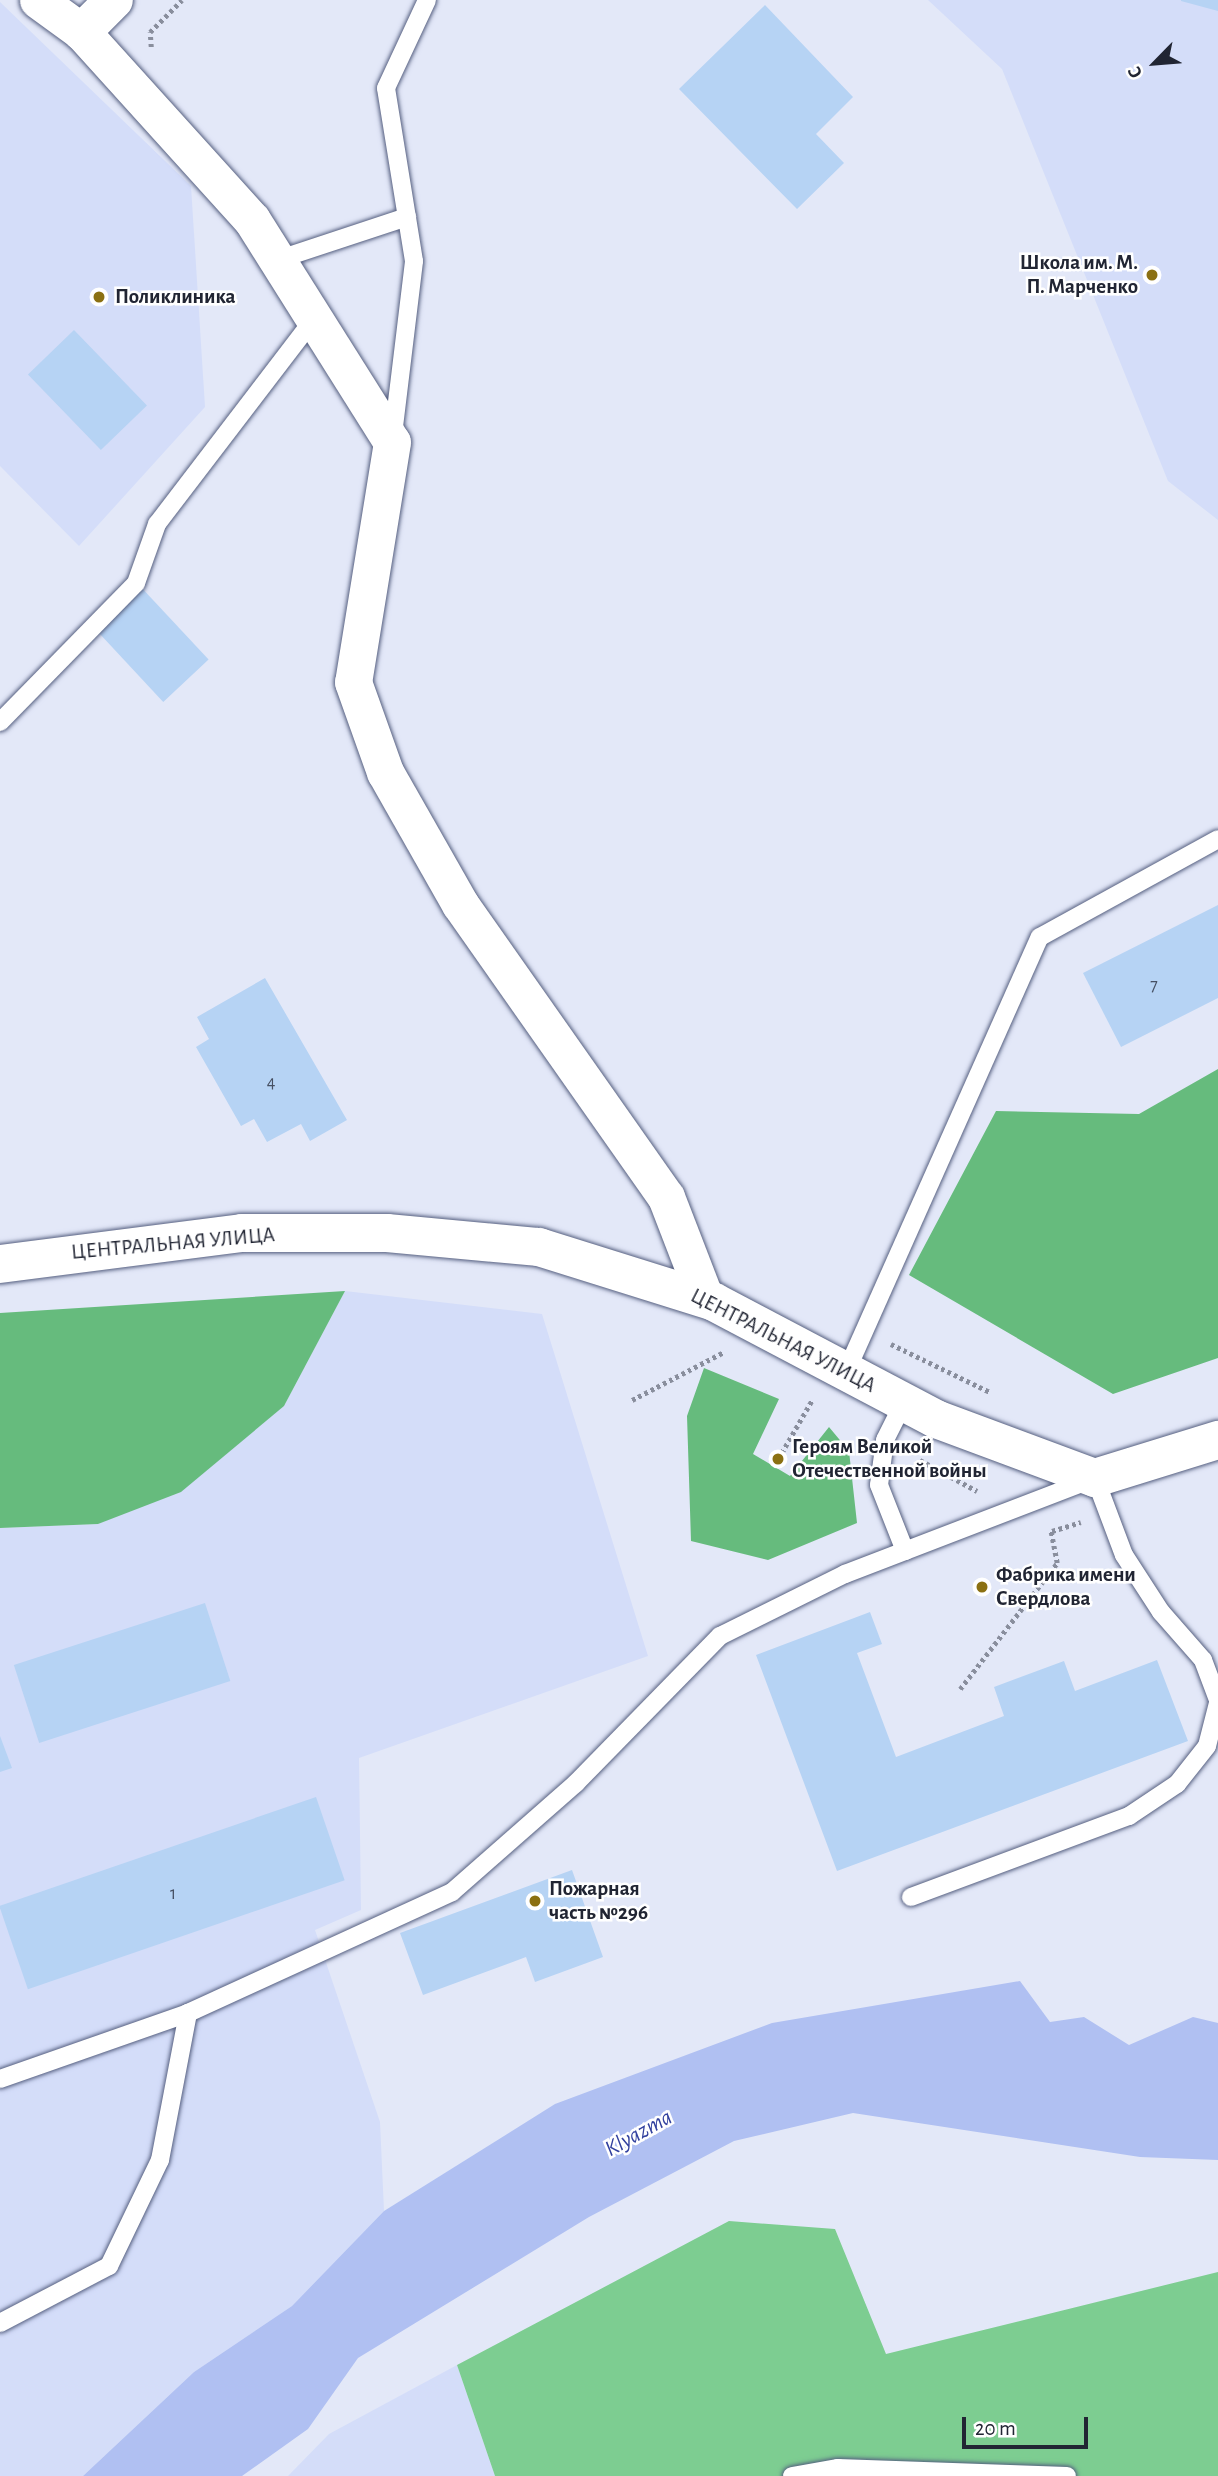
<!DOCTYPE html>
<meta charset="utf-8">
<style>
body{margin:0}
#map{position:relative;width:1218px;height:2476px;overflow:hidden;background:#e3e8f8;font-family:"Alegreya Sans",sans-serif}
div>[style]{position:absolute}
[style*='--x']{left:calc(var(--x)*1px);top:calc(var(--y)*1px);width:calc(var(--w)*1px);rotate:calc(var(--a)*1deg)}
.built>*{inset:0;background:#d4ddf9}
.green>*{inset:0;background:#7dcd91}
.forest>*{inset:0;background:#66bb7d}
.water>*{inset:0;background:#b0c0f2}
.building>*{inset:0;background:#b6d3f4;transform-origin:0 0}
.path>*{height:4.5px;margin-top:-2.25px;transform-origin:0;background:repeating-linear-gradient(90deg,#898e9d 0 3.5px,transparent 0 7px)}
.roads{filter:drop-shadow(0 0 2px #555f80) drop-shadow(0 0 2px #555f80)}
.service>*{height:18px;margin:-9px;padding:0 9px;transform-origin:9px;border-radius:9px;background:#fff}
.minor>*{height:37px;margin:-18.5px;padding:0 18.5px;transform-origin:18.5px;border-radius:18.5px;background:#fff}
.tertiary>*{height:38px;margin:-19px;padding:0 19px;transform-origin:19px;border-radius:19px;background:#fff}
.dots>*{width:19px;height:19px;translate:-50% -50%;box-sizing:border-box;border:4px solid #fff;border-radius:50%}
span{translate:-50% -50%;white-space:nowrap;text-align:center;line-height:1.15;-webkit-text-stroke:5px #fff;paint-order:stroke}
.number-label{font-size:18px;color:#465063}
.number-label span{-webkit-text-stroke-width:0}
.poi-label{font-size:21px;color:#212533;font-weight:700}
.right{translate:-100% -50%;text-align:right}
.left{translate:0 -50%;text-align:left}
.street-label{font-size:21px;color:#212533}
.water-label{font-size:23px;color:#31409e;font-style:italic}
.north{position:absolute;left:1120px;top:28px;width:70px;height:70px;-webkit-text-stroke:5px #fff;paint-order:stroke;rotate:245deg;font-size:19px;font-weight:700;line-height:28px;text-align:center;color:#212533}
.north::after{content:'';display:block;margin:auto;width:24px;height:32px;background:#212533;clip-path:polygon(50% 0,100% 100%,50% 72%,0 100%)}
.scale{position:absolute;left:962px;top:2417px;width:126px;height:32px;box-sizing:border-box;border:4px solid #212533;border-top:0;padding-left:9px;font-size:21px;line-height:24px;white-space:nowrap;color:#212533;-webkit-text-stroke:5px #fff;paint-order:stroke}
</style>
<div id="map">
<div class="built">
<i style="clip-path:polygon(928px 0,1218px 0,1218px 520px,1168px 481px,1002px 69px)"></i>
<i style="clip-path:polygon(0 2px,191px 186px,205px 407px,79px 546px,0 466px)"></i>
<i style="clip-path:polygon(345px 1291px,542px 1314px,648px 1656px,359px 1758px,361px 1910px,315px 1930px,380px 2122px,384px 2211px,292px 2306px,194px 2372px,83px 2476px,0 2476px,0 1528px,98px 1524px,284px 1406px)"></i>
<i style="clip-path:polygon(457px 2365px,495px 2476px,288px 2476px,329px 2434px)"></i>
</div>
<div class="green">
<i style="clip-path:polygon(729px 2221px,835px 2229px,886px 2354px,1218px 2272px,1218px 2476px,495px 2476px,457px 2365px)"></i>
</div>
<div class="forest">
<i style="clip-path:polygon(1218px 1069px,1218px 1358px,1113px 1394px,909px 1275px,996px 1111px,1139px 1114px)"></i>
<i style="clip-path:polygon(345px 1291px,284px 1406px,181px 1492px,98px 1524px,0 1528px,0 1313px)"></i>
<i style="clip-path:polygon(704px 1368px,779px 1399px,753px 1454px,790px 1476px,829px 1427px,849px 1451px,857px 1523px,768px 1560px,691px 1541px,687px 1416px)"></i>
</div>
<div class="water">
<i style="clip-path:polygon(1020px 1981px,1050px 2022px,1084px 2017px,1129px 2045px,1193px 2017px,1218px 2023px,1218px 2160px,1140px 2157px,853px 2113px,734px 2141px,589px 2217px,358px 2358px,308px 2429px,242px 2476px,83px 2476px,194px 2372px,292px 2306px,384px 2211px,555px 2104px,772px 2023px)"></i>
</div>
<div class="building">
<i style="clip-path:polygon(1181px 0,1218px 0,1218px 11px,1181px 1px)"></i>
<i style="clip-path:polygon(765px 5px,853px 97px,816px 134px,844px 163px,797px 209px,679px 89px)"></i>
<i style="left:74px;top:330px;width:105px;height:64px;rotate:46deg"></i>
<i style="left:139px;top:585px;width:102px;height:62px;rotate:47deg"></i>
<i style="clip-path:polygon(1218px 905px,1218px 998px,1121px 1047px,1083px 973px)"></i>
<i style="clip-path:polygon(265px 978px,347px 1120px,310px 1141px,301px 1124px,267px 1142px,254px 1119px,241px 1126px,196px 1047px,209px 1039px,197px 1017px)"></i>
<i style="left:205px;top:1603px;width:82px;height:201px;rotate:72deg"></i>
<i style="clip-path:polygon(870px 1612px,882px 1644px,857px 1653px,896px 1757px,1004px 1716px,994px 1687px,1064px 1661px,1075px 1691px,1157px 1660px,1188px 1741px,837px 1871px,756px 1655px)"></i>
<i style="clip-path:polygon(0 1736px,12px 1768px,0 1772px)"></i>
<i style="left:316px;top:1797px;width:88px;height:335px;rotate:71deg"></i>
<i style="clip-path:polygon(572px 1870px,603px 1957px,535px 1982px,526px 1957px,423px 1995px,400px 1933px)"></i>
</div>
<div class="path">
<i style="--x:151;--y:47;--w:15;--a:-94"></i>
<i style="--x:150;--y:32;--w:45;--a:-45"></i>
<i style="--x:891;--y:1344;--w:110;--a:25.9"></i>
<i style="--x:632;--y:1400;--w:102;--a:-27.6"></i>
<i style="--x:778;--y:1459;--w:68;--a:-60"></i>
<i style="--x:920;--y:1460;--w:65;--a:28.5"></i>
<i style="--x:1052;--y:1531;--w:30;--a:-17"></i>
<i style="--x:960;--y:1689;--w:159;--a:-52.4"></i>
<i style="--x:1057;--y:1563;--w:33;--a:-101"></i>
</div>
<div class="roads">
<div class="service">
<i style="--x:277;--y:260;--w:137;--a:-18.3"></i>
<i style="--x:393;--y:435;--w:175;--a:-83.1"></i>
<i style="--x:414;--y:261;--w:175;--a:-99.2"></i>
<i style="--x:386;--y:88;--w:97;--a:-65"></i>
<i style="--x:0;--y:722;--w:194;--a:-45.6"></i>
<i style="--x:136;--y:583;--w:63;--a:-70.4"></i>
<i style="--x:157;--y:524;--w:258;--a:-52.6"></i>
<i style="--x:846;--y:1372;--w:476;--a:-66"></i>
<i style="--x:1040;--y:937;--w:203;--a:-28.8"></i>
<i style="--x:904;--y:1402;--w:42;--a:116.6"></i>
<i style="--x:885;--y:1440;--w:45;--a:97.6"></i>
<i style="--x:879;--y:1485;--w:71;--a:68.5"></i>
<i style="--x:911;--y:1897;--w:233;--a:-20.4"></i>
<i style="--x:1129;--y:1816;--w:58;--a:-33.7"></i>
<i style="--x:1177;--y:1784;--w:48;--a:-51.7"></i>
<i style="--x:1207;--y:1746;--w:44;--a:-75.7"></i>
<i style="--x:0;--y:2079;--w:199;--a:-19.3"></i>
<i style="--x:188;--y:2013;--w:290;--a:-24.6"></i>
<i style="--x:452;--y:1892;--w:165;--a:-41.3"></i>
<i style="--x:576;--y:1783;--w:206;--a:-45.6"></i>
<i style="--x:720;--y:1636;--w:140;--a:-26.4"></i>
<i style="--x:845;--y:1574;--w:268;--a:-21"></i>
<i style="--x:1095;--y:1478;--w:82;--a:69.4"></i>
<i style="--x:1124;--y:1555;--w:68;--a:57"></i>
<i style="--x:1161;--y:1612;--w:64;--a:48.8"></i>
<i style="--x:1203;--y:1660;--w:43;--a:69.4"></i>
<i style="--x:0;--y:2323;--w:123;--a:-27.6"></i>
<i style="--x:109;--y:2266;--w:118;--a:-64.3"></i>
<i style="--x:160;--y:2160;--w:150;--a:-79.2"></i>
<i style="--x:792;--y:2476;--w:47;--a:-9.9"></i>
<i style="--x:838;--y:2468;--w:229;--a:2"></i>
</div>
<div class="minor">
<i style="--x:38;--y:0;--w:54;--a:36"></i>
<i style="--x:82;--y:32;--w:253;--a:47.9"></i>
<i style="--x:252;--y:220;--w:262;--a:57.8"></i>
<i style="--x:392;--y:442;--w:243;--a:99.2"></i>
<i style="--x:353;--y:682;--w:96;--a:70.4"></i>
<i style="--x:385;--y:772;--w:152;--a:60.4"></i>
<i style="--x:460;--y:904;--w:358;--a:54.9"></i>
<i style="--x:666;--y:1197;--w:108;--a:68.9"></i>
</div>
<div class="tertiary">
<i style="--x:82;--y:32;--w:45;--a:-45"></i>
<i style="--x:0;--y:1264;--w:244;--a:-7.3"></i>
<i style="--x:242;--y:1233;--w:145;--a:0"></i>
<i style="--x:387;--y:1233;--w:153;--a:5.3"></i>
<i style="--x:539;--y:1247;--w:183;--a:17.4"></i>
<i style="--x:714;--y:1302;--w:251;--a:27.8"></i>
<i style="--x:936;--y:1419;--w:170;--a:20.4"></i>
<i style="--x:1095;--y:1478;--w:129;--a:-17.2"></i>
</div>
</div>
<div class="dots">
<i style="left:1152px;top:275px;background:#8b7012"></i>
<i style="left:99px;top:297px;background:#8b7012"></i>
<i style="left:778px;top:1459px;background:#8b7012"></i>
<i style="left:982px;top:1587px;background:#8b7012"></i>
<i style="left:535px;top:1901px;background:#8b7012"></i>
</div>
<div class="number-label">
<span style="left:1154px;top:986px">7</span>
<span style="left:271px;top:1083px">4</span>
<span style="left:173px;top:1894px">1</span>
</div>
<div class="poi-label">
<span class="right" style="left:1138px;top:275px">Школа им. М.<br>П. Марченко</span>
<span class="left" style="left:115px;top:297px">Поликлиника</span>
<span class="left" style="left:792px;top:1459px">Героям Великой<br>Отечественной войны</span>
<span class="left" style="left:996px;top:1587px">Фабрика имени<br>Свердлова</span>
<span class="left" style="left:549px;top:1901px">Пожарная<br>часть №296</span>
</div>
<div class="street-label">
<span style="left:173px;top:1244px;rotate:-5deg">ЦЕНТРАЛЬНАЯ УЛИЦА</span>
<span style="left:783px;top:1341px;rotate:27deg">ЦЕНТРАЛЬНАЯ УЛИЦА</span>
</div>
<div class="water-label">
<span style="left:639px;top:2134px;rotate:-29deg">Klyazma</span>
</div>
<div class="north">С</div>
<div class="scale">20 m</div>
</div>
